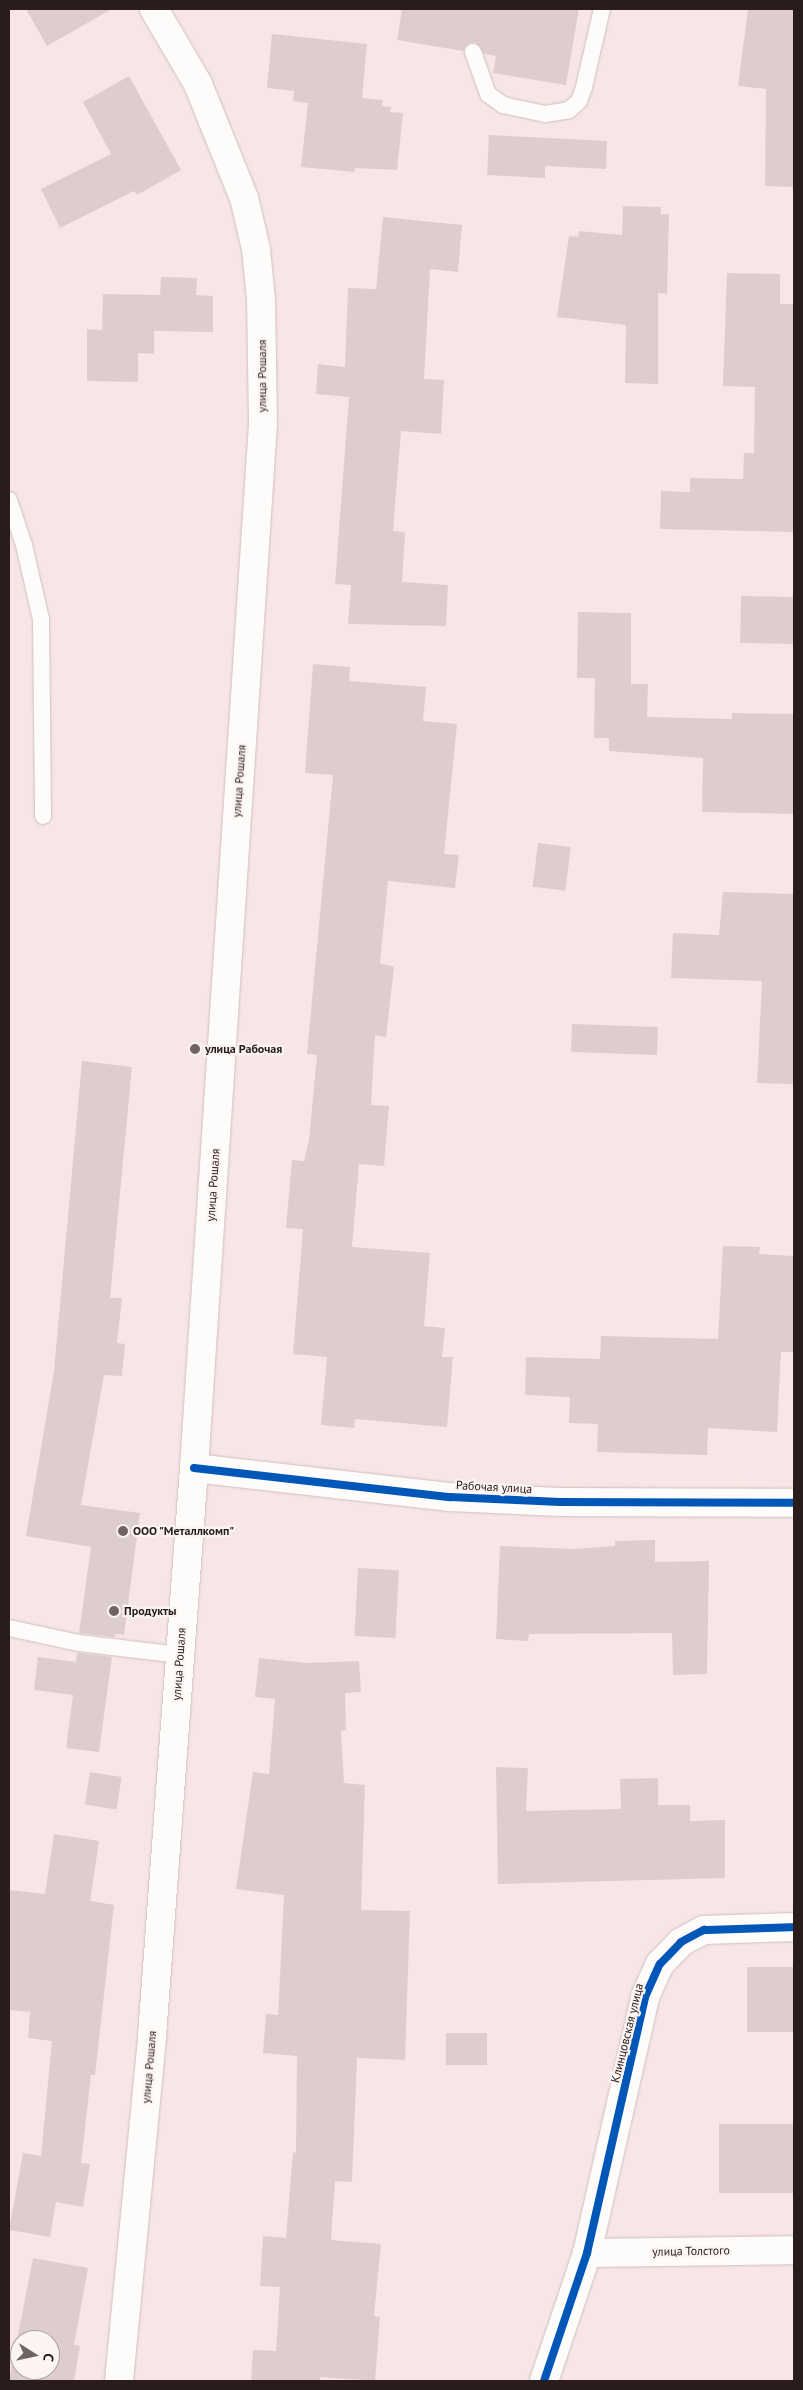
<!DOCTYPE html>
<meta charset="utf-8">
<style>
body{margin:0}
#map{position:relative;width:803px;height:2390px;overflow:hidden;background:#f7e6e5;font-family:"PT Sans",sans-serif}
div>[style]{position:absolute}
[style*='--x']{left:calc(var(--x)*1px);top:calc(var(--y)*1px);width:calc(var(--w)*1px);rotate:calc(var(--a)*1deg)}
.building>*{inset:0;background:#ddcecd;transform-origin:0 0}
.roads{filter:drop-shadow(0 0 1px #cebfbe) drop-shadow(0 0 1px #cebfbe)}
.lane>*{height:16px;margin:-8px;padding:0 8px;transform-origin:8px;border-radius:8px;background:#fefbfb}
.street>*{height:28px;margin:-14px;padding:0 14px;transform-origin:14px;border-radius:14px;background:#fefbfb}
.secondary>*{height:28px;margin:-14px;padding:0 14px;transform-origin:14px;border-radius:14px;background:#fefbfb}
.cycleway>*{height:8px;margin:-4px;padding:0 4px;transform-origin:4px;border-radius:4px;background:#0057b8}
.dots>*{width:14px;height:14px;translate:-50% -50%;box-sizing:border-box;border:2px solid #fbf4f3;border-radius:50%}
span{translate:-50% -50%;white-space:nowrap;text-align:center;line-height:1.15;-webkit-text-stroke:4.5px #fbf4f3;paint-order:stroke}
.street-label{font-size:12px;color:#291c1b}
.poi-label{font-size:12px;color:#291c1b;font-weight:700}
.left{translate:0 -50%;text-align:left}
.frame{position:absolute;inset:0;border:10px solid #291c1b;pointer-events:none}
.north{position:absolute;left:10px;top:2330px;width:50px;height:50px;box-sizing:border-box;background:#fbf4f3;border:1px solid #a79e9d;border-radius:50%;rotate:100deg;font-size:14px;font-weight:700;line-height:20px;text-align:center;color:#291c1b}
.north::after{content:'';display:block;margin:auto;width:18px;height:22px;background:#716362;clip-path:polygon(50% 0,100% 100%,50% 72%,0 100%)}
</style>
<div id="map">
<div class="building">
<i style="clip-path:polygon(26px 9px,112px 9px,47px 46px)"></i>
<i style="clip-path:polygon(402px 9px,579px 9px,566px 85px,493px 73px,496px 56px,484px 54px,475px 42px,469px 43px,463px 51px,397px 40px)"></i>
<i style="clip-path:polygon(748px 9px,794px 9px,794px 187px,765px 186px,766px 89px,738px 86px)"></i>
<i style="clip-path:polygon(272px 34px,367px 44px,362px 98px,383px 100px,382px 106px,391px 107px,390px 112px,403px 113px,397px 170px,355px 168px,354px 172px,301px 167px,308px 103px,293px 101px,294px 91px,267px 88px)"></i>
<i style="clip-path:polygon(129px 76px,181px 170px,137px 195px,134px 191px,60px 228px,41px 189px,111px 154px,83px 102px)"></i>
<i style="clip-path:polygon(489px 135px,607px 141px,606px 169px,545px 166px,545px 178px,487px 175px)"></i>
<i style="clip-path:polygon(623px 206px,661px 207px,661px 214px,669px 214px,667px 294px,658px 293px,658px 384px,625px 383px,626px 325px,557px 317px,569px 236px,578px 237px,579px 231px,622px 235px)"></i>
<i style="clip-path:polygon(383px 217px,462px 225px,458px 272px,430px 269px,424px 379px,444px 380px,441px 434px,401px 431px,393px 531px,405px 532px,402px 582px,448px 585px,446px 626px,348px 624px,351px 585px,335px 584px,349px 397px,316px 394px,318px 364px,345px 367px,348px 288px,376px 289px)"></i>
<i style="clip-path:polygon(727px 273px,780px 274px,780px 304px,794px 304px,794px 532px,660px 529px,661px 491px,690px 492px,690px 478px,743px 479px,744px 453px,754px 453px,755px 387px,723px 386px)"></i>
<i style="clip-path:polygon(161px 277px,197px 278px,196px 295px,213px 296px,213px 332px,154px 331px,154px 354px,138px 353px,138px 382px,87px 381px,87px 329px,102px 330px,103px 294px,160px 295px)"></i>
<i style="left:741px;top:596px;width:53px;height:47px;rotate:1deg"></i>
<i style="clip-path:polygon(578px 612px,631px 613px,631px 684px,648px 684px,647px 717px,732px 719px,732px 713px,794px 714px,794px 814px,702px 812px,703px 758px,609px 751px,609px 738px,594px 738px,595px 678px,577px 678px)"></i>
<i style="clip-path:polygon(313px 664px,350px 667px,349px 681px,426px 687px,423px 721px,457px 724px,444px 854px,459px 855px,455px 888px,388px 881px,380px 963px,394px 967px,386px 1037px,375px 1035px,371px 1105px,389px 1106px,384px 1166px,359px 1164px,352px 1247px,430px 1253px,424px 1326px,445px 1328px,442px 1357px,453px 1357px,447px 1427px,355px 1419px,354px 1428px,321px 1425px,327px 1357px,293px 1354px,303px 1229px,286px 1228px,292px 1160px,304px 1161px,309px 1140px,317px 1055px,307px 1054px,333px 775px,305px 773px)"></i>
<i style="left:538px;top:843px;width:33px;height:44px;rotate:7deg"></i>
<i style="clip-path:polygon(723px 892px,794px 894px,794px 1084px,757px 1083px,762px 981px,671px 978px,673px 933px,719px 935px)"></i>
<i style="left:572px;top:1024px;width:86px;height:28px;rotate:2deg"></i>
<i style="clip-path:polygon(82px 1061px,132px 1067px,110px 1298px,122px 1298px,117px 1343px,125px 1344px,122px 1376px,104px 1375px,81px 1505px,140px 1513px,124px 1635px,115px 1634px,115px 1637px,79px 1633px,91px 1547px,26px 1536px,54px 1371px)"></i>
<i style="clip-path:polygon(723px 1246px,760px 1247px,759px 1254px,794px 1256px,794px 1352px,781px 1352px,777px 1432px,708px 1428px,707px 1455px,597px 1452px,598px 1424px,569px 1423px,570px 1397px,525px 1395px,526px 1357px,600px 1359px,601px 1336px,718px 1339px)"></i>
<i style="clip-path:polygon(655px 1540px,655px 1562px,709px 1561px,707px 1674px,673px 1675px,672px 1633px,529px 1634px,528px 1641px,496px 1639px,500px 1546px,575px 1549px,615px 1546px,615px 1541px)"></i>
<i style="left:358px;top:1568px;width:41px;height:68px;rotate:3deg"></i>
<i style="clip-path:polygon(77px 1653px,112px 1657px,99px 1752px,66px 1748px,73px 1695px,34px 1690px,38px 1657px,76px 1662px)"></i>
<i style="clip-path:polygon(259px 1658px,308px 1663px,359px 1661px,361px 1692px,345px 1693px,346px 1730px,341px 1731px,344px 1783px,365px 1785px,361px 1910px,410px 1911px,405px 2060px,357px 2058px,352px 2182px,335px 2181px,331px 2240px,381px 2244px,374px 2316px,380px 2317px,375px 2381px,320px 2377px,320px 2381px,251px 2381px,253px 2350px,276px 2351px,280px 2287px,260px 2286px,263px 2236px,286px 2238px,293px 2152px,296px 2153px,297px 2056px,263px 2053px,266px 2014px,278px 2015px,284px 1895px,236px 1889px,253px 1772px,269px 1774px,275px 1699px,255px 1697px)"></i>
<i style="clip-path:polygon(496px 1767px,528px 1768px,526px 1811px,621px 1809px,620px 1779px,658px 1778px,658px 1805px,690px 1805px,690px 1821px,725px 1820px,725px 1878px,498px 1884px)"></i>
<i style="left:90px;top:1772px;width:32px;height:33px;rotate:9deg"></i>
<i style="clip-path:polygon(54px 1834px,99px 1841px,90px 1901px,114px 1905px,95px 2075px,91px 2075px,81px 2163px,90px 2164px,83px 2207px,56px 2202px,50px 2237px,9px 2230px,23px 2153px,41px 2156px,52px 2041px,28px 2038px,30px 2012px,9px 2010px,9px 1890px,45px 1894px)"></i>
<i style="left:794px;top:1967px;width:65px;height:47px;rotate:90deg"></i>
<i style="left:487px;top:2033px;width:32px;height:41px;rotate:90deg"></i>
<i style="left:794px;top:2124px;width:69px;height:75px;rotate:90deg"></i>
<i style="clip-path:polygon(evenodd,33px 2258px,88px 2268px,74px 2345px,80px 2346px,74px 2381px,9px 2381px,33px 2258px,20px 2340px,50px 2340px,50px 2370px,20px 2370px,20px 2340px)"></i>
</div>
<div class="roads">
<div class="lane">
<i style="--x:473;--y:52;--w:45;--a:70.3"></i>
<i style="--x:488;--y:94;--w:19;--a:36"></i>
<i style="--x:503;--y:105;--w:43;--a:12.1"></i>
<i style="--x:545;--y:114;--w:24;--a:-9"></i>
<i style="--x:569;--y:110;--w:13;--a:-42"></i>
<i style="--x:579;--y:101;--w:15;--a:-70"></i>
<i style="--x:584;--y:87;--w:80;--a:-77"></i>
<i style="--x:9;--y:500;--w:47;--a:71.6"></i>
<i style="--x:24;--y:545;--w:76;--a:77.1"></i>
<i style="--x:41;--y:619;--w:197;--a:89.4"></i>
<i style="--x:9;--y:1628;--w:72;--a:12.1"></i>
<i style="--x:79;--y:1643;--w:101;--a:6.8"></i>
</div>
<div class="street">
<i style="--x:587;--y:2253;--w:207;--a:-0.8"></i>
<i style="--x:544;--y:2381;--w:135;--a:-71.4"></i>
<i style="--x:587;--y:2253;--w:262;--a:-77.2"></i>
<i style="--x:645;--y:1997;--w:36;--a:-66"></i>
<i style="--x:660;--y:1964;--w:30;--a:-46"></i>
<i style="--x:681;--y:1942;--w:26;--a:-28"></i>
<i style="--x:704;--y:1930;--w:90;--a:-1.9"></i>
</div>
<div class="secondary">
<i style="--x:194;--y:1468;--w:258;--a:6.5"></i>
<i style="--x:450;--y:1497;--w:110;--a:2.6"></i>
<i style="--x:560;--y:1502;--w:234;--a:0.2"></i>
<i style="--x:119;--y:2381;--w:347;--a:-84.5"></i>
<i style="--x:152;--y:2036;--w:570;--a:-85.77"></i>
<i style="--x:194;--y:1468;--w:1046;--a:-86.22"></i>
<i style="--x:263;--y:424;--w:124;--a:-90.9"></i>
<i style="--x:261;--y:300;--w:51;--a:-95.6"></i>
<i style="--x:256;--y:249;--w:52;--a:-103.2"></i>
<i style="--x:244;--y:198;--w:123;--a:-112"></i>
<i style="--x:198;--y:84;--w:87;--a:-120.4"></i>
</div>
</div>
<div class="cycleway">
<i style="--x:194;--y:1468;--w:258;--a:6.5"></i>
<i style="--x:450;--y:1497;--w:110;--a:2.6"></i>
<i style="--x:560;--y:1502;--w:234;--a:0.2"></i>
<i style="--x:544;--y:2381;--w:135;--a:-71.4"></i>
<i style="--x:587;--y:2253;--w:262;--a:-77.2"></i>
<i style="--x:645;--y:1997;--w:36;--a:-66"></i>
<i style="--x:660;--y:1964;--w:30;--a:-46"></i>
<i style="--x:681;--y:1942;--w:26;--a:-28"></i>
<i style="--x:704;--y:1930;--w:90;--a:-1.9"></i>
</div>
<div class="dots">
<i style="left:195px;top:1049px;background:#716362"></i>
<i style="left:123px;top:1531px;background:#716362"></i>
<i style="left:114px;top:1611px;background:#716362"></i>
</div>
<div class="street-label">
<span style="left:262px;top:376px;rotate:-90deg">улица Рошаля</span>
<span style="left:239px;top:781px;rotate:-86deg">улица Рошаля</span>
<span style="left:213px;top:1185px;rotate:-86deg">улица Рошаля</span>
<span style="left:494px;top:1487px;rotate:3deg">Рабочая улица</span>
<span style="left:179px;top:1664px;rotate:-86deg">улица Рошаля</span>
<span style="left:627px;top:2033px;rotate:-76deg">Клинцовская улица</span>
<span style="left:149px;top:2067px;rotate:-85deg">улица Рошаля</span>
<span style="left:691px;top:2251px;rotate:-1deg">улица Толстого</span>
</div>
<div class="poi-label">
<span class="left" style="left:205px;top:1049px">улица Рабочая</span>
<span class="left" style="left:133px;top:1531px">ООО "Металлкомп"</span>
<span class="left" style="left:124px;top:1611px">Продукты</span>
</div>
<div class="frame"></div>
<div class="north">С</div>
</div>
